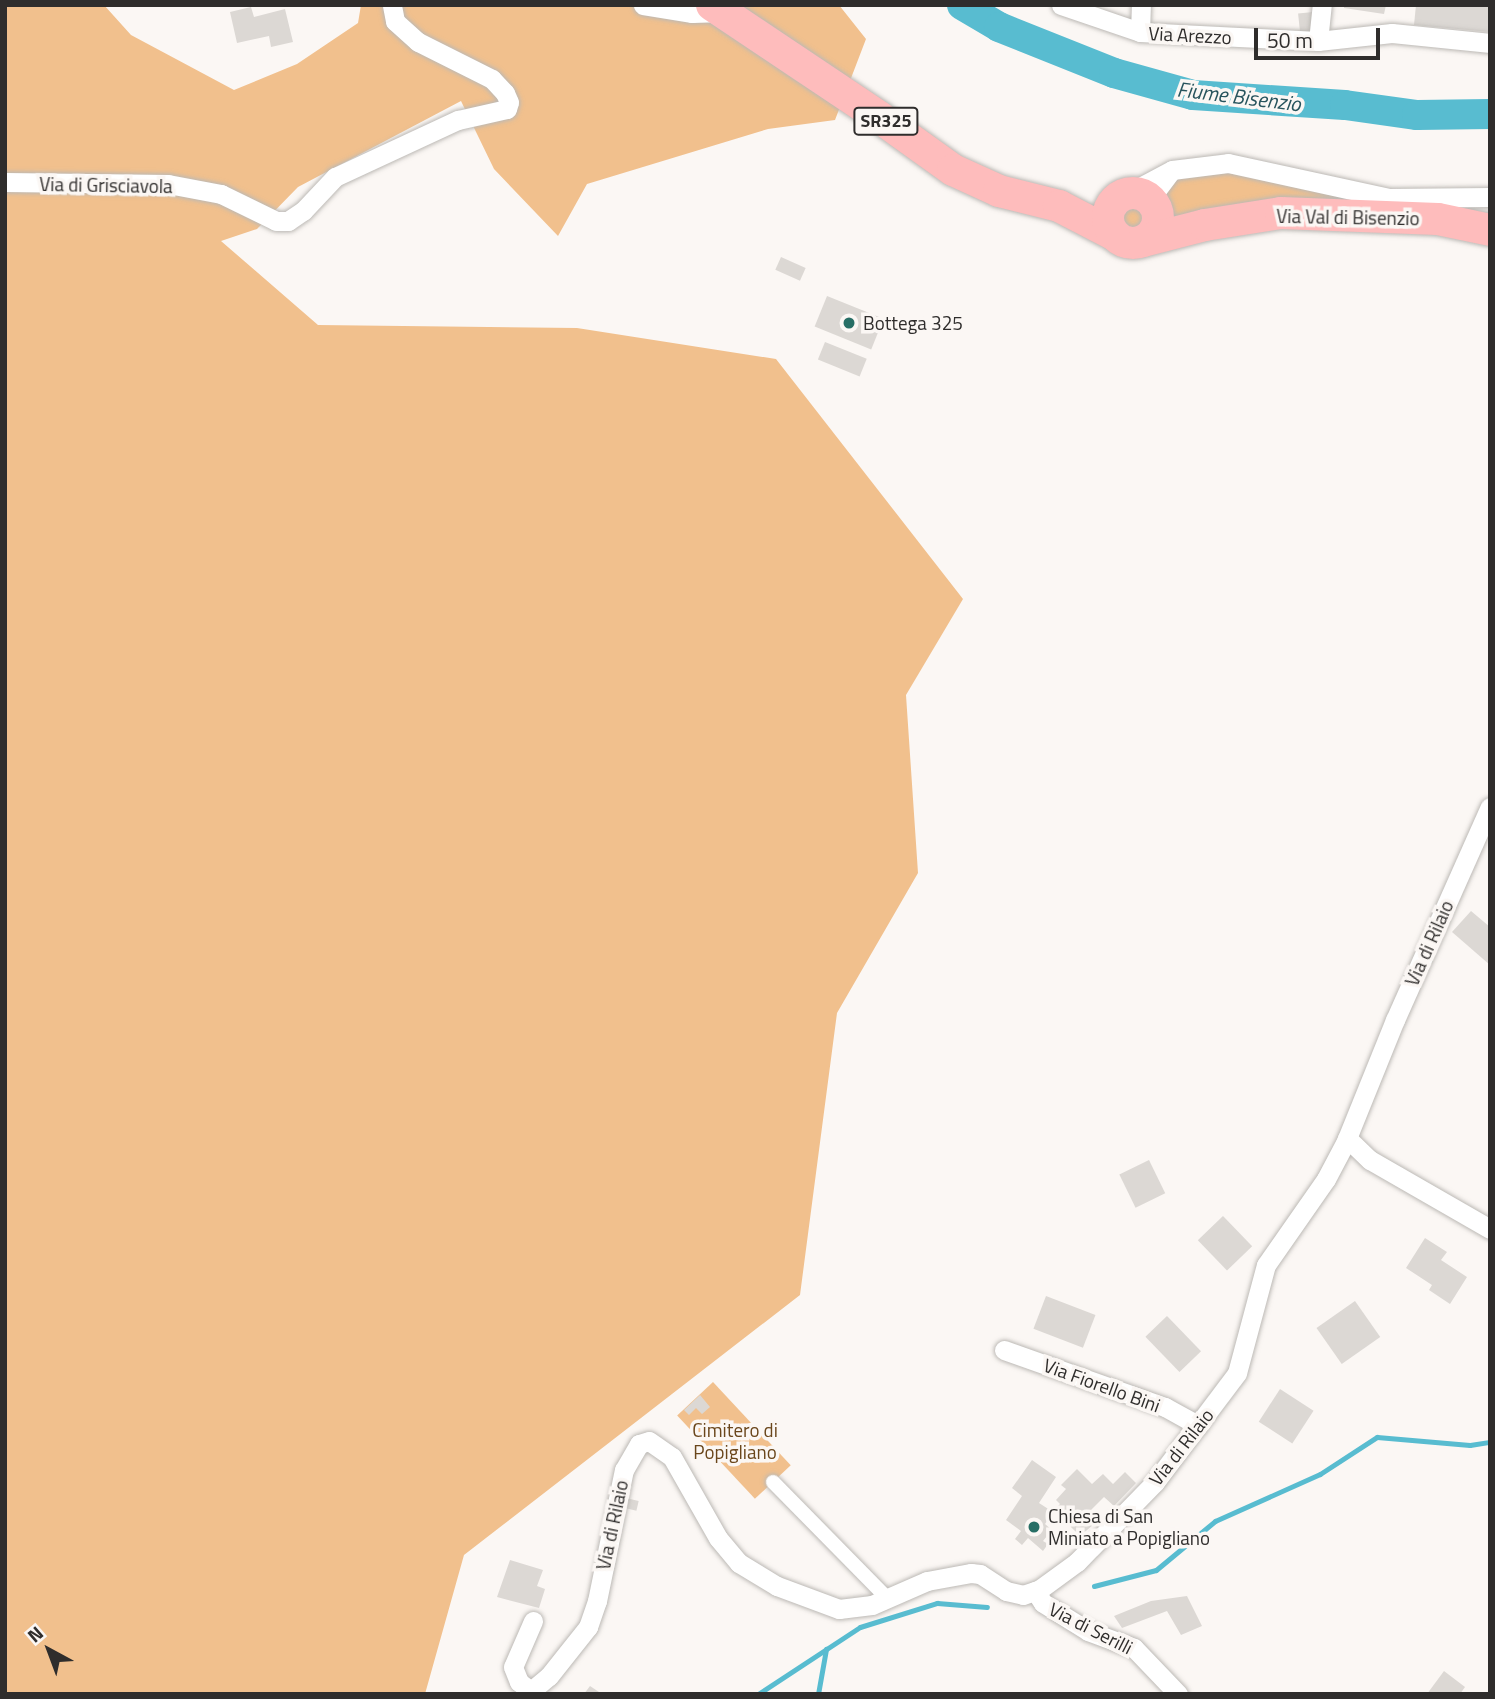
<!DOCTYPE html>
<style>
body{margin:0}
#map{position:relative;width:1495px;height:1699px;overflow:hidden;background:#fbf7f4;font-family:"Titillium Web",sans-serif}
div>[style]{position:absolute}
[style*='--x']{left:calc(var(--x)*1px);top:calc(var(--y)*1px);width:calc(var(--w)*1px);rotate:calc(var(--a)*1deg)}
.green>*{inset:0;background:#f1c08d;transform-origin:0 0}
.stream>*{height:5px;margin:-2.5px;padding:0 2.5px;transform-origin:2.5px;border-radius:2.5px;background:#58bcd0}
.river>*{height:30px;margin:-15px;padding:0 15px;transform-origin:15px;border-radius:15px;background:#58bcd0}
.building>*{inset:0;background:#dcd8d4;transform-origin:0 0}
.roads{filter:drop-shadow(0 0 2px #bcb9b5) drop-shadow(0 0 2px #bcb9b5)}
.pedestrian>*{height:14px;margin:-7px;padding:0 7px;transform-origin:7px;border-radius:7px;background:#fff}
.minor>*{height:19px;margin:-9.5px;padding:0 9.5px;transform-origin:9.5px;border-radius:9.5px;background:#fff}
.primary>*{height:32px;margin:-16px;padding:0 16px;transform-origin:16px;border-radius:16px;background:#febcbc}
.primary>.ring{margin:-16px;padding:0;box-sizing:content-box;background:none;border:32px solid #febcbc;border-radius:50%}
.dots>*{width:19px;height:19px;translate:-50% -50%;box-sizing:border-box;border:4px solid #fbf7f4;border-radius:50%}
span{translate:-50% -50%;white-space:nowrap;text-align:center;line-height:1.15;-webkit-text-stroke:7px #fbf7f4;paint-order:stroke}
.shield-label span{padding:2px 5px;background:#fbf7f4;border:2px solid;border-radius:5px;-webkit-text-stroke-width:0}
.shield-label{font-size:18px;color:#2f2d2c;font-weight:700}
.street-label{font-size:19px;color:#2f2d2c}
.poi-label{font-size:19px;color:#2f2d2c}
.left{translate:0 -50%;text-align:left}
.park-label{font-size:19px;color:#6a461b}
.water-label{font-size:21px;color:#28545d;font-style:italic}
.frame{position:absolute;inset:0;border:7px solid #2f2d2c;pointer-events:none}
.north{position:absolute;left:14px;top:1615px;width:70px;height:70px;-webkit-text-stroke:5px #fbf7f4;paint-order:stroke;rotate:319deg;font-size:19px;font-weight:700;line-height:28px;text-align:center;color:#2f2d2c}
.north::after{content:'';display:block;margin:auto;width:24px;height:32px;background:#2f2d2c;clip-path:polygon(50% 0,100% 100%,50% 72%,0 100%)}
.scale{position:absolute;left:1254px;top:28px;width:126px;height:32px;box-sizing:border-box;border:4px solid #2f2d2c;border-top:0;padding-left:9px;font-size:21px;line-height:24px;white-space:nowrap;color:#2f2d2c;-webkit-text-stroke:5px #fbf7f4;paint-order:stroke}
</style>
<div id="map">
<div class="green">
<i style="clip-path:polygon(5px 5px,104px 5px,131px 35px,234px 90px,297px 64px,358px 23px,361px 5px,839px 5px,866px 39px,835px 120px,768px 129px,587px 184px,558px 236px,494px 169px,461px 101px,298px 187px,257px 229px,221px 241px,318px 325px,577px 328px,776px 359px,963px 599px,906px 695px,918px 873px,837px 1013px,800px 1295px,464px 1555px,425px 1694px,5px 1694px)"></i>
<i style="clip-path:polygon(1228px 165px,1389px 201px,1180px 221px,1159px 210px,1163px 183px)"></i>
<i style="clip-path:polygon(1129px 194px,1149px 201px,1156px 216px,1155px 225px,1130px 241px,1110px 220px,1118px 199px)"></i>
<i style="left:713px;top:1382px;width:114px;height:49px;rotate:47deg"></i>
</div>
<div class="stream">
<i style="--x:1094;--y:1586;--w:64;--a:-14.5"></i>
<i style="--x:1156;--y:1570;--w:77;--a:-39.7"></i>
<i style="--x:1215;--y:1521;--w:115;--a:-24.1"></i>
<i style="--x:1320;--y:1474;--w:68;--a:-33"></i>
<i style="--x:1377;--y:1437;--w:93;--a:4.9"></i>
<i style="--x:1470;--y:1445;--w:20;--a:-9"></i>
<i style="--x:758;--y:1694;--w:122;--a:-33.3"></i>
<i style="--x:860;--y:1627;--w:81;--a:-17.3"></i>
<i style="--x:937;--y:1603;--w:50;--a:4.6"></i>
<i style="--x:818;--y:1694;--w:46;--a:-79.9"></i>
</div>
<div class="river">
<i style="--x:962;--y:5;--w:43;--a:30.7"></i>
<i style="--x:999;--y:27;--w:124;--a:21.8"></i>
<i style="--x:1114;--y:73;--w:82;--a:15.6"></i>
<i style="--x:1193;--y:95;--w:152;--a:3.8"></i>
<i style="--x:1345;--y:105;--w:73;--a:7.9"></i>
<i style="--x:1417;--y:115;--w:73;--a:-0.8"></i>
</div>
<div class="building">
<i style="clip-path:polygon(1344px 5px,1386px 5px,1384px 14px,1344px 8px)"></i>
<i style="clip-path:polygon(1416px 5px,1490px 5px,1490px 32px,1414px 25px)"></i>
<i style="clip-path:polygon(251px 7px,254px 17px,285px 9px,293px 42px,271px 47px,269px 36px,237px 43px,230px 12px)"></i>
<i style="left:1313px;top:12px;width:19px;height:15px;rotate:84deg"></i>
<i style="left:781px;top:257px;width:27px;height:14px;rotate:24deg"></i>
<i style="left:827px;top:296px;width:61px;height:33px;rotate:22deg"></i>
<i style="left:825px;top:342px;width:45px;height:19px;rotate:22deg"></i>
<i style="clip-path:polygon(1471px 911px,1490px 927px,1490px 965px,1452px 932px)"></i>
<i style="left:1149px;top:1160px;width:37px;height:33px;rotate:64deg"></i>
<i style="left:1223px;top:1216px;width:42px;height:35px;rotate:46deg"></i>
<i style="clip-path:polygon(1425px 1238px,1447px 1252px,1441px 1260px,1467px 1277px,1450px 1304px,1429px 1290px,1432px 1285px,1406px 1268px)"></i>
<i style="left:1046px;top:1296px;width:53px;height:35px;rotate:21deg"></i>
<i style="left:1355px;top:1301px;width:44px;height:47px;rotate:55deg"></i>
<i style="left:1167px;top:1316px;width:49px;height:30px;rotate:46deg"></i>
<i style="left:1280px;top:1389px;width:40px;height:39px;rotate:33deg"></i>
<i style="clip-path:polygon(700px 1395px,710px 1407px,702px 1414px,696px 1408px,689px 1415px,684px 1410px)"></i>
<i style="clip-path:polygon(1032px 1460px,1056px 1477px,1039px 1503px,1053px 1512px,1045px 1524px,1052px 1530px,1043px 1541px,1048px 1544px,1043px 1551px,1028px 1538px,1022px 1545px,1015px 1539px,1021px 1531px,1006px 1520px,1022px 1496px,1012px 1488px)"></i>
<i style="clip-path:polygon(1077px 1469px,1092px 1484px,1103px 1474px,1113px 1484px,1125px 1472px,1136px 1483px,1114px 1506px,1104px 1497px,1085px 1516px,1093px 1525px,1080px 1536px,1054px 1510px,1060px 1504px,1056px 1500px,1066px 1489px,1061px 1485px)"></i>
<i style="left:626px;top:1498px;width:13px;height:10px;rotate:13deg"></i>
<i style="clip-path:polygon(510px 1560px,543px 1570px,537px 1586px,545px 1589px,539px 1608px,497px 1597px)"></i>
<i style="clip-path:polygon(1187px 1596px,1202px 1626px,1181px 1635px,1167px 1611px,1122px 1628px,1114px 1616px,1151px 1601px)"></i>
<i style="clip-path:polygon(1444px 1671px,1465px 1687px,1460px 1694px,1427px 1694px)"></i>
<i style="clip-path:polygon(590px 1686px,602px 1694px,584px 1694px)"></i>
</div>
<div class="roads">
<div class="pedestrian">
<i style="--x:773;--y:1482;--w:164;--a:45.5"></i>
</div>
<div class="minor">
<i style="--x:643;--y:5;--w:50;--a:9.3"></i>
<i style="--x:692;--y:13;--w:31;--a:-2"></i>
<i style="--x:1061;--y:5;--w:83;--a:18.9"></i>
<i style="--x:1140;--y:32;--w:178;--a:2.9"></i>
<i style="--x:1318;--y:41;--w:74;--a:-6.2"></i>
<i style="--x:1392;--y:33;--w:99;--a:5.8"></i>
<i style="--x:1140;--y:32;--w:27;--a:-88"></i>
<i style="--x:1318;--y:41;--w:36;--a:-84"></i>
<i style="--x:5;--y:182;--w:163;--a:0.7"></i>
<i style="--x:168;--y:184;--w:54;--a:10.7"></i>
<i style="--x:221;--y:194;--w:61;--a:26.1"></i>
<i style="--x:276;--y:221;--w:12;--a:0"></i>
<i style="--x:288;--y:221;--w:18;--a:-34"></i>
<i style="--x:303;--y:211;--w:47;--a:-46.7"></i>
<i style="--x:335;--y:177;--w:136;--a:-24.9"></i>
<i style="--x:458;--y:120;--w:50;--a:-12.7"></i>
<i style="--x:507;--y:109;--w:7;--a:-74"></i>
<i style="--x:509;--y:102;--w:10;--a:-114"></i>
<i style="--x:505;--y:93;--w:19;--a:-133"></i>
<i style="--x:492;--y:79;--w:83;--a:-153.4"></i>
<i style="--x:418;--y:42;--w:31;--a:-138"></i>
<i style="--x:395;--y:21;--w:16;--a:-101"></i>
<i style="--x:1129;--y:193;--w:49;--a:-28.1"></i>
<i style="--x:1172;--y:170;--w:56;--a:-7.1"></i>
<i style="--x:1228;--y:163;--w:165;--a:12.3"></i>
<i style="--x:1389;--y:198;--w:101;--a:-0.6"></i>
<i style="--x:1155;--y:206;--w:15;--a:-86"></i>
<i style="--x:1156;--y:191;--w:25;--a:-53"></i>
<i style="--x:1347;--y:1138;--w:32;--a:44"></i>
<i style="--x:1370;--y:1160;--w:138;--a:29.9"></i>
<i style="--x:1004;--y:1350;--w:171;--a:19.5"></i>
<i style="--x:1165;--y:1407;--w:38;--a:29"></i>
<i style="--x:1035;--y:1591;--w:14;--a:56"></i>
<i style="--x:1043;--y:1603;--w:53;--a:31.9"></i>
<i style="--x:1088;--y:1631;--w:49;--a:20.3"></i>
<i style="--x:1134;--y:1648;--w:64;--a:46.3"></i>
<i style="--x:533;--y:1621;--w:50;--a:113.5"></i>
<i style="--x:513;--y:1667;--w:16;--a:68"></i>
<i style="--x:519;--y:1682;--w:15;--a:37"></i>
<i style="--x:531;--y:1691;--w:23;--a:-40"></i>
<i style="--x:549;--y:1676;--w:63;--a:-51.5"></i>
<i style="--x:588;--y:1627;--w:28;--a:-71"></i>
<i style="--x:597;--y:1601;--w:134;--a:-78.4"></i>
<i style="--x:624;--y:1470;--w:30;--a:-60"></i>
<i style="--x:639;--y:1444;--w:10;--a:-17"></i>
<i style="--x:649;--y:1441;--w:28;--a:35"></i>
<i style="--x:672;--y:1457;--w:93;--a:60.4"></i>
<i style="--x:718;--y:1538;--w:33;--a:50"></i>
<i style="--x:739;--y:1563;--w:44;--a:31.2"></i>
<i style="--x:777;--y:1586;--w:66;--a:20.4"></i>
<i style="--x:839;--y:1609;--w:33;--a:-7"></i>
<i style="--x:872;--y:1605;--w:60;--a:-23.6"></i>
<i style="--x:927;--y:1581;--w:45;--a:-10.3"></i>
<i style="--x:971;--y:1573;--w:9;--a:6"></i>
<i style="--x:980;--y:1574;--w:31;--a:33"></i>
<i style="--x:1006;--y:1591;--w:17;--a:13"></i>
<i style="--x:1023;--y:1595;--w:18;--a:-19"></i>
<i style="--x:1040;--y:1589;--w:46;--a:-36.1"></i>
<i style="--x:1077;--y:1562;--w:112;--a:-45.7"></i>
<i style="--x:1155;--y:1482;--w:136;--a:-53"></i>
<i style="--x:1237;--y:1373;--w:112;--a:-75"></i>
<i style="--x:1266;--y:1265;--w:105;--a:-55.1"></i>
<i style="--x:1326;--y:1179;--w:43;--a:-62.2"></i>
<i style="--x:1346;--y:1141;--w:131;--a:-68"></i>
<i style="--x:1395;--y:1020;--w:233;--a:-66"></i>
</div>
<div class="primary">
<i style="--x:712;--y:5;--w:201;--a:33.8"></i>
<i style="--x:879;--y:117;--w:91;--a:35.6"></i>
<i style="--x:953;--y:170;--w:51;--a:24.5"></i>
<i style="--x:999;--y:191;--w:62;--a:14"></i>
<i style="--x:1059;--y:206;--w:63;--a:27.4"></i>
<i class="ring" style="left:1108px;top:193px;width:18px;height:18px"></i>
<i style="--x:1143;--y:241;--w:64;--a:-14.5"></i>
<i style="--x:1205;--y:225;--w:77;--a:-9"></i>
<i style="--x:1281;--y:213;--w:157;--a:2.2"></i>
<i style="--x:1438;--y:219;--w:53;--a:11.9"></i>
</div>
</div>
<div class="dots">
<i style="left:849px;top:323px;background:#276e65"></i>
<i style="left:1034px;top:1527px;background:#276e65"></i>
</div>
<div class="shield-label">
<span style="left:886px;top:121px">SR325</span>
</div>
<div class="street-label">
<span style="left:1190px;top:35px;rotate:3deg">Via Arezzo</span>
<span style="left:106px;top:185px;rotate:1deg">Via di Grisciavola</span>
<span style="left:1348px;top:217px;rotate:1deg">Via Val di Bisenzio</span>
<span style="left:1429px;top:943px;rotate:-66deg">Via di Rilaio</span>
<span style="left:1102px;top:1385px;rotate:20deg">Via Fiorello Bini</span>
<span style="left:1181px;top:1447px;rotate:-52deg">Via di Rilaio</span>
<span style="left:612px;top:1525px;rotate:-78deg">Via di Rilaio</span>
<span style="left:1091px;top:1628px;rotate:27deg">Via di Serilli</span>
</div>
<div class="poi-label">
<span class="left" style="left:863px;top:323px">Bottega 325</span>
<span class="left" style="left:1048px;top:1527px">Chiesa di San<br>Miniato a Popigliano</span>
</div>
<div class="park-label">
<span style="left:735px;top:1441px">Cimitero di<br>Popigliano</span>
</div>
<div class="water-label">
<span style="left:1239px;top:96px;rotate:7deg">Fiume Bisenzio</span>
</div>
<div class="frame"></div>
<div class="north">N</div>
<div class="scale">50 m</div>
</div>
